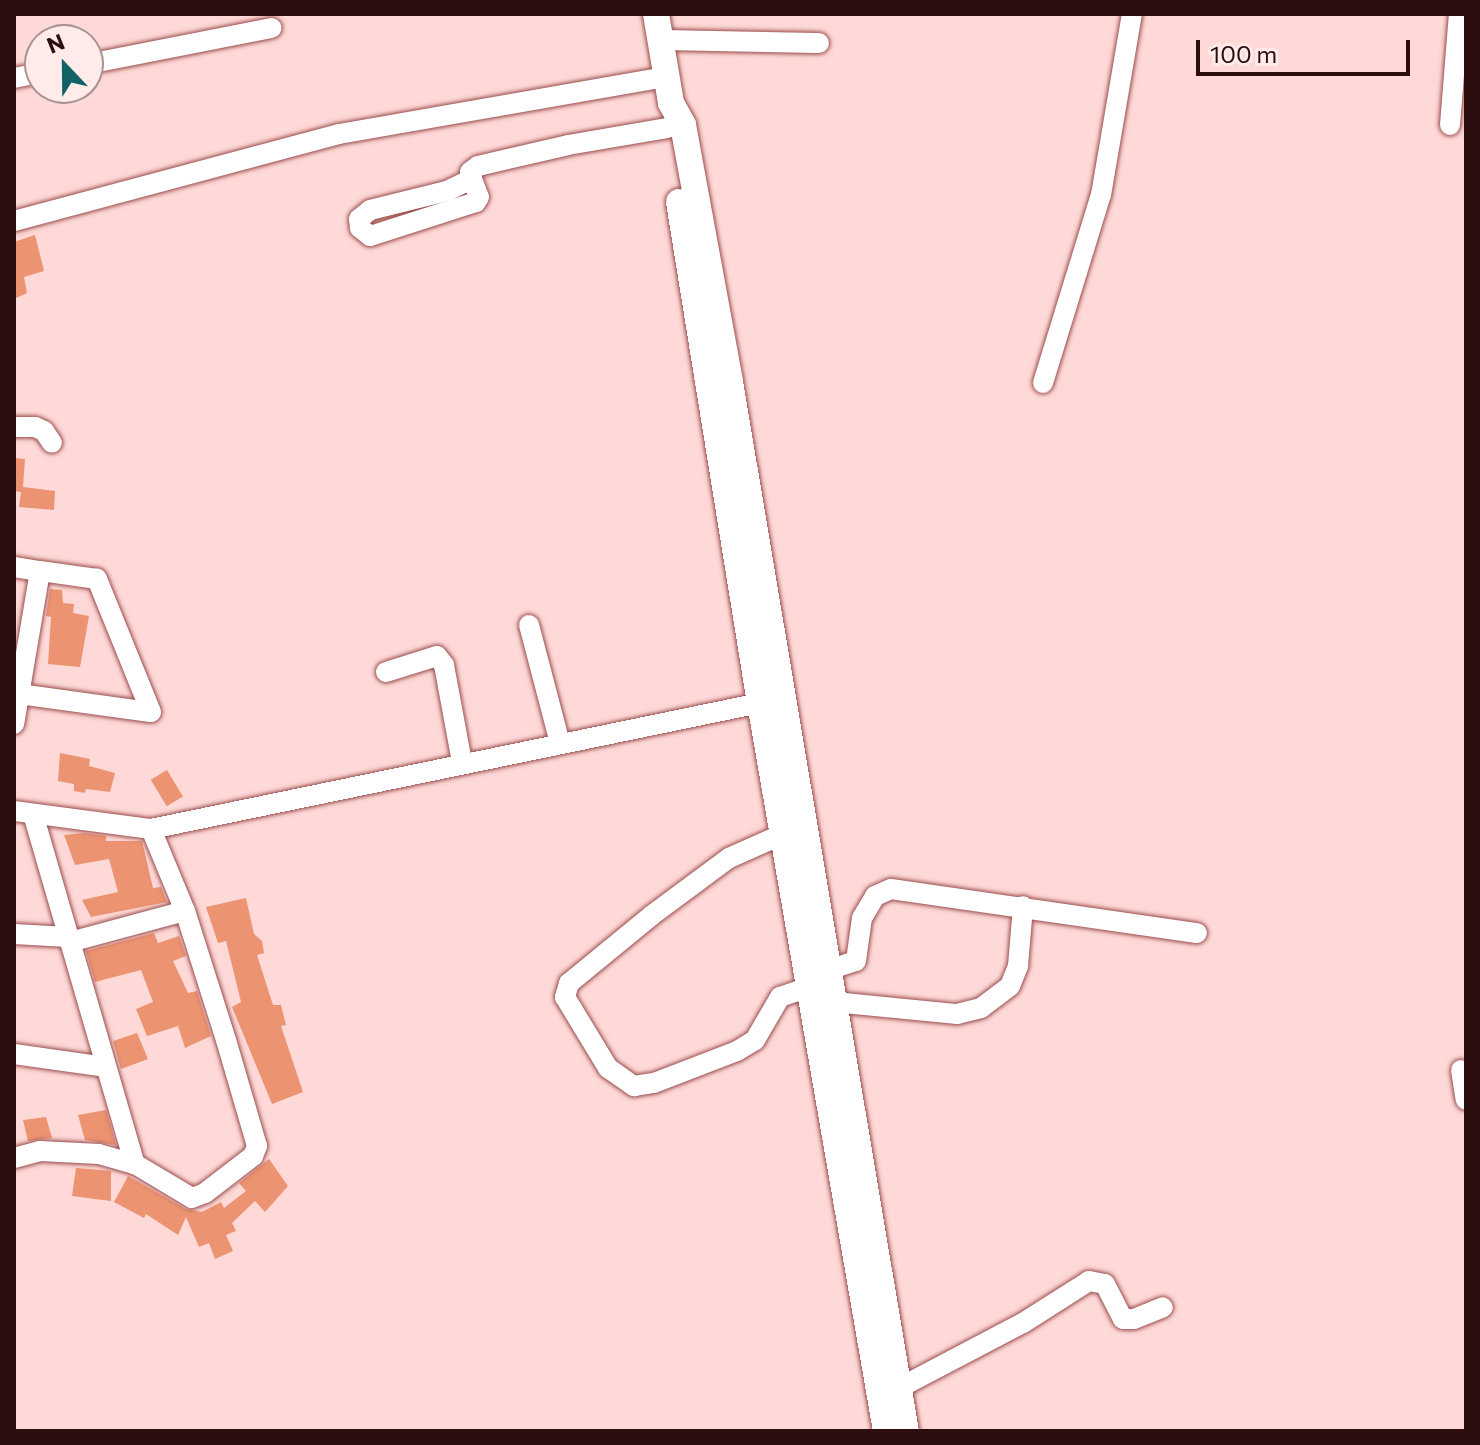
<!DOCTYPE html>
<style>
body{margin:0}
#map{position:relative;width:1480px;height:1445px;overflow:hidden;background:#fed9d7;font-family:Commissioner,sans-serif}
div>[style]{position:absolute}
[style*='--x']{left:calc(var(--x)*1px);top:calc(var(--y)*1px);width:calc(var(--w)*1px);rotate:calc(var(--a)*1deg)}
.building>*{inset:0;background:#ec9371;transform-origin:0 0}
.roads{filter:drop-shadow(0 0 2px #9a4c4c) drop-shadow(0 0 2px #9a4c4c)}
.minor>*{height:20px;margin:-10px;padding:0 10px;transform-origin:10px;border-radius:10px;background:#fff}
.major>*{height:26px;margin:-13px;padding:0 13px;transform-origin:13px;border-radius:13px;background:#fff}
span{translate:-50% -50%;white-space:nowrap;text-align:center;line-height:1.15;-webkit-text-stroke:7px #feebea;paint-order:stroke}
.frame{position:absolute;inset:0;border:16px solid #2d0e0e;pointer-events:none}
.north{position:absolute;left:24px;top:24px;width:80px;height:80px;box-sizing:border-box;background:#feebea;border:2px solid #aa9392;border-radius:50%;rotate:338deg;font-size:22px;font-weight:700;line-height:32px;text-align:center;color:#2d0e0e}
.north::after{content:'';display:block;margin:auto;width:28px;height:36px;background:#116267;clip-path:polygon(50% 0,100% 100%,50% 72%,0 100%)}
.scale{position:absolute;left:1196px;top:40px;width:214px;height:36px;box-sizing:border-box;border:4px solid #2d0e0e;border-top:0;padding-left:10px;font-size:24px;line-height:28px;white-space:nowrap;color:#2d0e0e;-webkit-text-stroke:6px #feebea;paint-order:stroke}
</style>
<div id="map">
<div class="building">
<i style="clip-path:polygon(35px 235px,44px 271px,24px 277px,27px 293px,14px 299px,14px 242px)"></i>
<i style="clip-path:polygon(14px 458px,25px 459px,23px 487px,55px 491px,54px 510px,19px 507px,21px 492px,14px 491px)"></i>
<i style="clip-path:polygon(50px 589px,62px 590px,63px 603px,74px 604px,73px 613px,89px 616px,80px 667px,48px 664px,51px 617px,46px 616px)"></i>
<i style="clip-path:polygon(60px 753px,90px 759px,89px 766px,115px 773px,110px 792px,86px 789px,85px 793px,74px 791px,74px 784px,58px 781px)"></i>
<i style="left:167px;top:770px;width:31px;height:19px;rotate:59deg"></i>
<i style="clip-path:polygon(83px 833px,106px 836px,106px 841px,142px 841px,153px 888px,161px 887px,167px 902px,91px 917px,82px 900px,118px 892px,109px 859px,75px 865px,64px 835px)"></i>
<i style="clip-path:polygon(246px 898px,254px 934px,262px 941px,264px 953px,257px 955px,273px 1005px,281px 1005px,286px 1025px,281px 1026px,303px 1092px,272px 1104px,232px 1007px,241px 1002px,226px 941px,218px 943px,206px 907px)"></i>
<i style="clip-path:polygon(154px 933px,158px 943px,179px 936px,186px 956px,173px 961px,188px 993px,197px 991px,211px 1036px,185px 1048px,178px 1026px,147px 1036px,136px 1009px,153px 1002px,141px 970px,95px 982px,86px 951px)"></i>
<i style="clip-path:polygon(137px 1033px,148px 1059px,121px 1069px,113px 1041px)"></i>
<i style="clip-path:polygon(106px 1110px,116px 1145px,85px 1140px,78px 1115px)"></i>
<i style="clip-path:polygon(46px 1117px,52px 1138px,28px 1141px,23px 1120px)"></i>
<i style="clip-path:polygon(269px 1159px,288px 1186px,265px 1212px,255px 1201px,232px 1223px,236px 1231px,226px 1235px,233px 1251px,215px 1259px,209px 1243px,199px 1247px,186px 1217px,178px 1235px,146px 1214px,144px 1218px,114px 1202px,128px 1176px,186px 1209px,202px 1212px,221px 1202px,224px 1208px,246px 1191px,239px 1183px)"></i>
<i style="clip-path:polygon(76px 1168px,111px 1171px,111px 1201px,72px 1196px)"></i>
</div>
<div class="roads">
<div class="minor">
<i style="--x:660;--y:40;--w:159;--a:1.1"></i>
<i style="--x:88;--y:64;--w:187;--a:-11.1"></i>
<i style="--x:14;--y:78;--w:26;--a:-11"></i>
<i style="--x:1450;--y:125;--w:111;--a:-85.4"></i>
<i style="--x:472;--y:179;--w:19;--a:69"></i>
<i style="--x:479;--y:197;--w:6;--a:121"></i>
<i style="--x:476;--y:202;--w:111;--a:162.2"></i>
<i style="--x:370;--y:236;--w:13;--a:-141"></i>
<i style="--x:360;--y:228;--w:9;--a:-96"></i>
<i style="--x:359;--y:219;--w:14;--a:-39"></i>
<i style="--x:370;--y:210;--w:79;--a:-13.9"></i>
<i style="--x:447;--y:191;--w:28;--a:-26"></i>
<i style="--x:472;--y:179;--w:7;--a:-106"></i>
<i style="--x:470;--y:172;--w:10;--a:-37"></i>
<i style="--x:478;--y:166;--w:92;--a:-13.1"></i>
<i style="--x:568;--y:145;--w:100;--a:-9.7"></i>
<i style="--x:14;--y:221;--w:336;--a:-15"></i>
<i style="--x:339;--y:134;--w:332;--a:-9.9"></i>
<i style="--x:1043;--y:383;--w:197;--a:-72.9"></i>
<i style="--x:1101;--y:195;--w:184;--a:-80.3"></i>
<i style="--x:14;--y:427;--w:21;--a:0"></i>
<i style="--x:35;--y:427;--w:10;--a:24"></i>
<i style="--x:44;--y:431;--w:14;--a:56"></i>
<i style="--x:14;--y:567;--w:26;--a:9"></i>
<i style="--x:40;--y:571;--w:155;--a:99.6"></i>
<i style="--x:529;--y:625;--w:122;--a:75.3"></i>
<i style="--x:386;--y:672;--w:53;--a:-17.4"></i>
<i style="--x:437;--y:656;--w:11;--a:52"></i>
<i style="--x:444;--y:665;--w:99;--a:79.5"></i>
<i style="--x:19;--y:694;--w:133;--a:7.8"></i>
<i style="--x:151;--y:712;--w:144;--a:-112.1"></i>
<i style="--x:97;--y:579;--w:58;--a:-172"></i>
<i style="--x:14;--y:811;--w:138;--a:7.5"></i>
<i style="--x:151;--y:829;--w:622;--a:-11.69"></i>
<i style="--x:33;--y:814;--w:365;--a:73.8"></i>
<i style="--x:783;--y:834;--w:59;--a:156"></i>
<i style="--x:729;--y:858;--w:97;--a:143.4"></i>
<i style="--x:651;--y:916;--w:106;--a:140.7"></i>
<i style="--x:569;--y:983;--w:15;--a:106"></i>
<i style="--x:565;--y:997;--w:83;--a:58.8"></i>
<i style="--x:608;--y:1068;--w:32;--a:35"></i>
<i style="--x:634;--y:1086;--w:20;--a:-9"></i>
<i style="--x:654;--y:1083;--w:89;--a:-21.1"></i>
<i style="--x:737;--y:1051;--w:21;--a:-31"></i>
<i style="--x:755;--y:1040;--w:50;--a:-59.8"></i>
<i style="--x:780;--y:997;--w:31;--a:-19"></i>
<i style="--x:14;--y:934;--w:54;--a:3.2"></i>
<i style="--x:70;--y:942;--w:119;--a:-15.1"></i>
<i style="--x:828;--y:970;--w:29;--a:-18"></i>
<i style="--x:856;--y:961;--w:43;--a:-82.1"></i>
<i style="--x:862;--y:918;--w:26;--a:-59"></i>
<i style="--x:875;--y:896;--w:17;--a:-24"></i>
<i style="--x:891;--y:889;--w:309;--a:8.2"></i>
<i style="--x:834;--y:1002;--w:124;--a:5.6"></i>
<i style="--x:957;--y:1014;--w:25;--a:-14"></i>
<i style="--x:981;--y:1008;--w:36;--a:-37"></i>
<i style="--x:1010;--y:986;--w:22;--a:-68"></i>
<i style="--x:1018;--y:966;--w:60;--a:-85.2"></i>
<i style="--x:14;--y:1054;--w:92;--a:8.1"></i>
<i style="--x:1461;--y:1070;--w:30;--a:81"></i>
<i style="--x:14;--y:1158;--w:27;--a:-15"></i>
<i style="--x:40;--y:1151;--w:59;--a:2.9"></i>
<i style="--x:99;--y:1154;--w:37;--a:16"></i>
<i style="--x:135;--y:1164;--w:66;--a:30.8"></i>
<i style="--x:192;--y:1198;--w:14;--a:-21"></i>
<i style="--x:205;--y:1193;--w:61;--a:-37.6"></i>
<i style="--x:253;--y:1156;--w:11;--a:-68"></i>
<i style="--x:257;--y:1146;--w:110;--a:-106.3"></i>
<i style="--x:226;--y:1040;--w:135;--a:-107.6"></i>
<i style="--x:185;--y:911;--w:89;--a:-112.5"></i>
<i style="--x:899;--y:1388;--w:140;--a:-27.7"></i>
<i style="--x:1023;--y:1323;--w:78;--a:-32.5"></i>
<i style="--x:1089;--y:1281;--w:16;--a:11"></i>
<i style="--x:1105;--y:1284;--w:39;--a:63"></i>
<i style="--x:1123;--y:1319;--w:11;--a:0"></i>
<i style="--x:1134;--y:1319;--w:31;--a:-22"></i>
</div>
<div class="major">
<i style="--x:656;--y:14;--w:90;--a:80.4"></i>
<i style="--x:671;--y:103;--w:25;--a:61"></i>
<i style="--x:683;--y:125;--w:261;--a:79.6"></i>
<i style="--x:730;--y:382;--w:1064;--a:80.48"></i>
<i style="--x:679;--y:202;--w:508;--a:80.82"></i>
<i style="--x:760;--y:703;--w:739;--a:80.18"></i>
</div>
</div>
<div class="frame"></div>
<div class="north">N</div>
<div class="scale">100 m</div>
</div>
